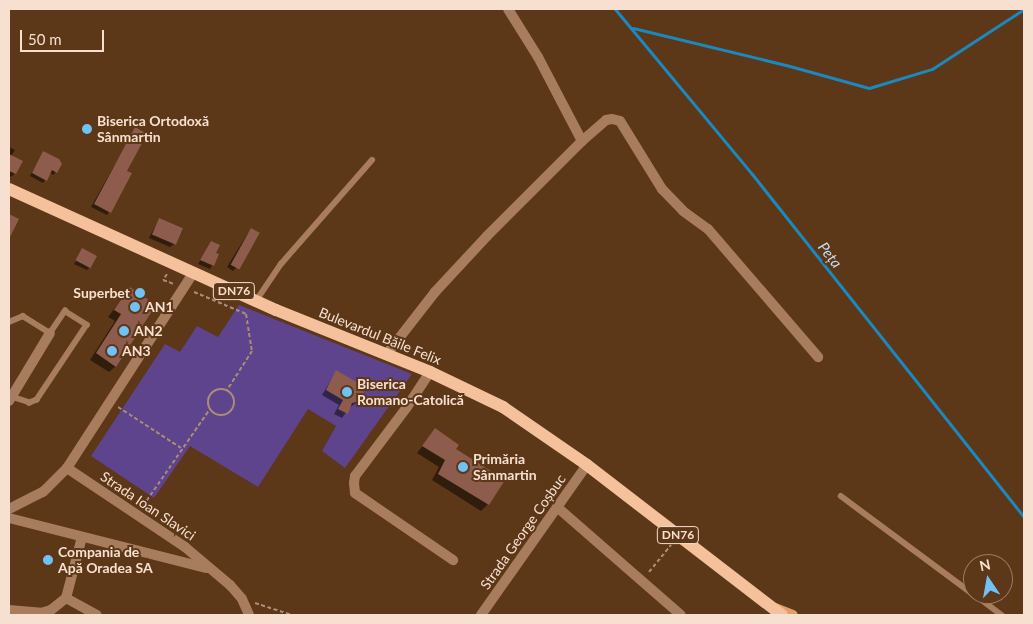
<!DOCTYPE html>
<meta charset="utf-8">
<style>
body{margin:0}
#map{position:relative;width:1033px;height:624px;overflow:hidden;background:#5c3718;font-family:Lato,sans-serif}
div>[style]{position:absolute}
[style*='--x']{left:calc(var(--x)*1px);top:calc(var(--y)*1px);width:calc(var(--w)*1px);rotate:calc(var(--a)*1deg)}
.green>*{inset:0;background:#5d448c}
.shadow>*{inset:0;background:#0007}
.stream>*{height:3px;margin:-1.5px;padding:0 1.5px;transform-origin:1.5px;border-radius:1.5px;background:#1d88be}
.building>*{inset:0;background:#8d5c4d;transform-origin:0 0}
.path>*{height:2px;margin-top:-1px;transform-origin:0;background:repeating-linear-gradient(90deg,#ab8c75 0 4px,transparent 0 6.5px)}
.path>.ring{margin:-1px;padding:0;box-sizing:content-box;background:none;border:2px solid #ab8c75;border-radius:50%}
.service>*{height:5.5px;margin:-2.75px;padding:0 2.75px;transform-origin:2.75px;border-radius:2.75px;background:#a87d5e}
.minor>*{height:10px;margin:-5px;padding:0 5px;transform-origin:5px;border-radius:5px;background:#a87d5e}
.secondary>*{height:10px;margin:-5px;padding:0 5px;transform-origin:5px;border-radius:5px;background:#e19e6c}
.primary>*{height:12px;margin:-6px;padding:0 6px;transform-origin:6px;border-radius:6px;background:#f5c19c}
.dots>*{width:14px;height:14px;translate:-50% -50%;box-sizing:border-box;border:2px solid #5c3718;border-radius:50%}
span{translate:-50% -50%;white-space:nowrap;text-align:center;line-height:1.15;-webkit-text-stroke:4px #5c3718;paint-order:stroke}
.shield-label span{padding:1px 4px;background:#5c3718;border:1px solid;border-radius:4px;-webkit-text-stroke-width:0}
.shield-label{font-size:12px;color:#f8e0d0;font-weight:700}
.poi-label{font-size:14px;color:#f8e0d0;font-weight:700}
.left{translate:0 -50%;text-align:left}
.right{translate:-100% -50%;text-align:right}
.street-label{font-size:14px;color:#f8e0d0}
.water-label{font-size:15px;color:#c5def0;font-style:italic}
.frame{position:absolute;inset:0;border:10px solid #f8e0d0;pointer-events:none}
.north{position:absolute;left:963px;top:554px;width:50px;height:50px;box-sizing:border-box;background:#5c3718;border:1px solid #9a7b62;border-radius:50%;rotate:348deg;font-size:14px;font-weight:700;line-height:20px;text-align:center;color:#f8e0d0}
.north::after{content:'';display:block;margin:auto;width:18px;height:22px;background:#70c2f4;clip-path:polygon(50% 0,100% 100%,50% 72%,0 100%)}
.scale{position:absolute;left:20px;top:30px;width:84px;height:22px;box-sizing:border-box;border:2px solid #f8e0d0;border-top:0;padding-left:6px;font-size:15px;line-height:18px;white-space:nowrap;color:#f8e0d0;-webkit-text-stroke:4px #5c3718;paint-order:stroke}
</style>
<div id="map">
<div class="green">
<i style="clip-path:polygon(239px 305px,412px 374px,345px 468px,322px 451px,336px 426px,308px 409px,258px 487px,190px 446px,154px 498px,91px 456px,165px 344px,180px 352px,197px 326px,218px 337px)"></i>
</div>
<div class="shadow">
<i style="clip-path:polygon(135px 129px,126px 171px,131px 174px,107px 215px,91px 207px)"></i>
<i style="clip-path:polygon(9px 147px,15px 150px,11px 156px,15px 173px,12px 176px,9px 177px)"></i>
<i style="clip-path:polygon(43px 153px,56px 172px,53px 175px,50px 173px,43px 183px,30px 176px)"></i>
<i style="clip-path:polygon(159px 219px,174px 244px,170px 247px,149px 238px)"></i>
<i style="clip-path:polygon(248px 233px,236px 268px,233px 271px,227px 267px)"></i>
<i style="clip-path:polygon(211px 242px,215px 253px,218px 255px,210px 269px,198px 264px)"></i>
<i style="clip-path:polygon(82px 250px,90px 267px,87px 270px,74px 264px)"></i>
<i style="clip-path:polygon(130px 289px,116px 366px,109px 372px,90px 360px,115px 321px,108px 317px)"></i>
<i style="clip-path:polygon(336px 372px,363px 393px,362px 399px,349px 408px,342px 418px,334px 414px,339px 405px,322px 395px)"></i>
<i style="clip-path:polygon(435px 430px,454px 449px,488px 504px,481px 511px,432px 480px,439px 467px,417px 453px)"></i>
</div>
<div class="stream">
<i style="--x:615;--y:9;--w:214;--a:50.3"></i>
<i style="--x:752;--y:174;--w:438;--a:51.6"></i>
<i style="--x:633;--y:28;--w:157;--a:13.6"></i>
<i style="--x:786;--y:65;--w:86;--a:15.5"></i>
<i style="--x:869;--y:88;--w:66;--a:-16.8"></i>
<i style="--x:932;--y:69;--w:110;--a:-33.1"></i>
</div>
<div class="building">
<i style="clip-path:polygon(135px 127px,147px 134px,127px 171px,132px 173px,111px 213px,94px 204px)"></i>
<i style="clip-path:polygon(43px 151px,59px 159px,62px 164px,57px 173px,52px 170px,47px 181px,32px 173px)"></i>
<i style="clip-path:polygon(9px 154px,23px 161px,16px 174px,9px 171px)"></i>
<i style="clip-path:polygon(9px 214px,19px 219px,9px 239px)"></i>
<i style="left:159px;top:218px;width:26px;height:18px;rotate:23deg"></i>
<i style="left:251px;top:228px;width:10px;height:42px;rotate:29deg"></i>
<i style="clip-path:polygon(211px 241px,220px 245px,216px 253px,219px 254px,214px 266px,200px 260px)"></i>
<i style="left:82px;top:248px;width:17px;height:14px;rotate:28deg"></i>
<i style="clip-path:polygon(130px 287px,156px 305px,116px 367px,96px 353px,121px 314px,114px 310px)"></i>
<i style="clip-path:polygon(336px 370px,358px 383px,358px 386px,364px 393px,361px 401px,352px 403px,348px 414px,338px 409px,343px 400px,326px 390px)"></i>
<i style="clip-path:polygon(435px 428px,459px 445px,456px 449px,505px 480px,489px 505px,438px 474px,445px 460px,422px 446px)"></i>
</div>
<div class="path">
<i style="--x:167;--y:274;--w:7;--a:124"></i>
<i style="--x:163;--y:280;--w:12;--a:20"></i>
<i style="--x:194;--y:292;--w:56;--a:22.9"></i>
<i style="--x:246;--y:314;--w:37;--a:81"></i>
<i style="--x:252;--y:351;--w:46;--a:122.7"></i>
<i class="ring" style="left:208px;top:389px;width:24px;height:24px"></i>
<i style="--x:118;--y:407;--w:75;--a:33.1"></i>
<i style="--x:143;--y:506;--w:118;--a:-55.4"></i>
<i style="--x:649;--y:572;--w:35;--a:-51"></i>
<i style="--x:255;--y:603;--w:38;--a:18"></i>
</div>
<div class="service">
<i style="--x:256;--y:301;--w:45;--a:-56"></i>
<i style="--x:281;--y:264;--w:138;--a:-48.8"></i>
<i style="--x:9;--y:322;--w:15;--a:-23"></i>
<i style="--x:23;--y:316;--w:32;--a:32"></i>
<i style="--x:50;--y:333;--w:27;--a:-56"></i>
<i style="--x:65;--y:311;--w:26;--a:32"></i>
<i style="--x:87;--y:325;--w:90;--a:123.7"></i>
<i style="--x:37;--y:400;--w:8;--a:157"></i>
<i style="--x:30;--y:403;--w:20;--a:-162"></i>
<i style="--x:841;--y:496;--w:164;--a:36.6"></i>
<i style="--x:974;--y:594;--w:35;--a:37"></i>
</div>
<div class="minor">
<i style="--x:508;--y:9;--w:57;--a:58"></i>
<i style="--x:538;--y:57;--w:95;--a:62.4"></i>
<i style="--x:386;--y:355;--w:80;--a:-52.1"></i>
<i style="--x:435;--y:292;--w:76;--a:-47.1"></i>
<i style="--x:487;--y:236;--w:134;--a:-45"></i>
<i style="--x:582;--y:141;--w:32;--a:-41"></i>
<i style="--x:606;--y:120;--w:6;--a:-9"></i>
<i style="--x:612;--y:119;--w:8;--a:14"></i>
<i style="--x:620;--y:121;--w:80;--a:58.3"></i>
<i style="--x:662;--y:189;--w:30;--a:46"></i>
<i style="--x:683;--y:211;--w:31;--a:36"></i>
<i style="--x:708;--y:229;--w:169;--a:49.3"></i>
<i style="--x:430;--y:372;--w:42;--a:123.3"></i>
<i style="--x:407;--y:407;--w:86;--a:127"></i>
<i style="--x:355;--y:476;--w:7;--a:98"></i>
<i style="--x:354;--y:483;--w:10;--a:84"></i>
<i style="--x:355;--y:493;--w:119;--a:34.4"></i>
<i style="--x:9;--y:401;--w:79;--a:-58.9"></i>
<i style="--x:67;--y:468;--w:142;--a:33.8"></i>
<i style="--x:185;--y:547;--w:59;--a:40.2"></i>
<i style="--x:230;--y:585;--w:18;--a:49"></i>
<i style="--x:242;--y:599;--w:17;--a:66"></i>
<i style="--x:557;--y:507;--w:164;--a:41.1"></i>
<i style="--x:9;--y:509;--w:38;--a:-27"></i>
<i style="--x:43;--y:492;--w:34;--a:-45"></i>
<i style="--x:67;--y:468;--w:232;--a:-57.1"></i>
<i style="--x:9;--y:518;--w:204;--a:14.2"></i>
<i style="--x:66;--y:598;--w:35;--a:29"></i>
<i style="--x:9;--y:610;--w:32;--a:5"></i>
<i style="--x:41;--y:613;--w:10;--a:-17"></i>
<i style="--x:51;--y:610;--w:19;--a:-39"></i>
<i style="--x:66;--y:598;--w:63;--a:-75.3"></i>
<i style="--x:481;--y:615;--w:184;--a:-54.8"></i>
</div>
<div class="secondary">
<i style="--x:775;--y:608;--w:19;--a:21"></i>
</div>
<div class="primary">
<i style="--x:9;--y:189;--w:293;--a:24.4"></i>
<i style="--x:276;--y:310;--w:166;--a:21.9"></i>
<i style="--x:430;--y:372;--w:81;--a:25.6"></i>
<i style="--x:503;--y:407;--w:102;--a:34.6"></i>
<i style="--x:587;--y:465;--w:246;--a:37.6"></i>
</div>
<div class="dots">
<i style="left:87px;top:129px;background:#70c2f4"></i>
<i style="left:140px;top:293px;background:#70c2f4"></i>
<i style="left:135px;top:307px;background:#70c2f4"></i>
<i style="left:124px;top:331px;background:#70c2f4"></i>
<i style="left:112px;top:351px;background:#70c2f4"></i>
<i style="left:347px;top:392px;background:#70c2f4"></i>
<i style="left:463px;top:467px;background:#70c2f4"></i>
<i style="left:48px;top:560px;background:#70c2f4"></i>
</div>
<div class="shield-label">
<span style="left:234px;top:291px">DN76</span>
<span style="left:678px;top:535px">DN76</span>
</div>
<div class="poi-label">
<span class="left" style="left:97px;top:129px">Biserica Ortodoxă<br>Sânmartin</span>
<span class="right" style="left:130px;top:293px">Superbet</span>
<span class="left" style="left:145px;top:307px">AN1</span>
<span class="left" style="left:134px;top:331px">AN2</span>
<span class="left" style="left:122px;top:351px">AN3</span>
<span class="left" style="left:357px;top:392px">Biserica<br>Romano-Catolică</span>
<span class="left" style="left:473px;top:467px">Primăria<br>Sânmartin</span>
<span class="left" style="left:58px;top:560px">Compania de<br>Apă Oradea SA</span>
</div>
<div class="street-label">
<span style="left:380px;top:336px;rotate:22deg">Bulevardul Băile Felix</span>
<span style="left:148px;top:506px;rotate:34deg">Strada Ioan Slavici</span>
<span style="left:523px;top:532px;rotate:-55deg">Strada George Coșbuc</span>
</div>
<div class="water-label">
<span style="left:830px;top:255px;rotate:52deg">Peța</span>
</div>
<div class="frame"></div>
<div class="north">N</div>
<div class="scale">50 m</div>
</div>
